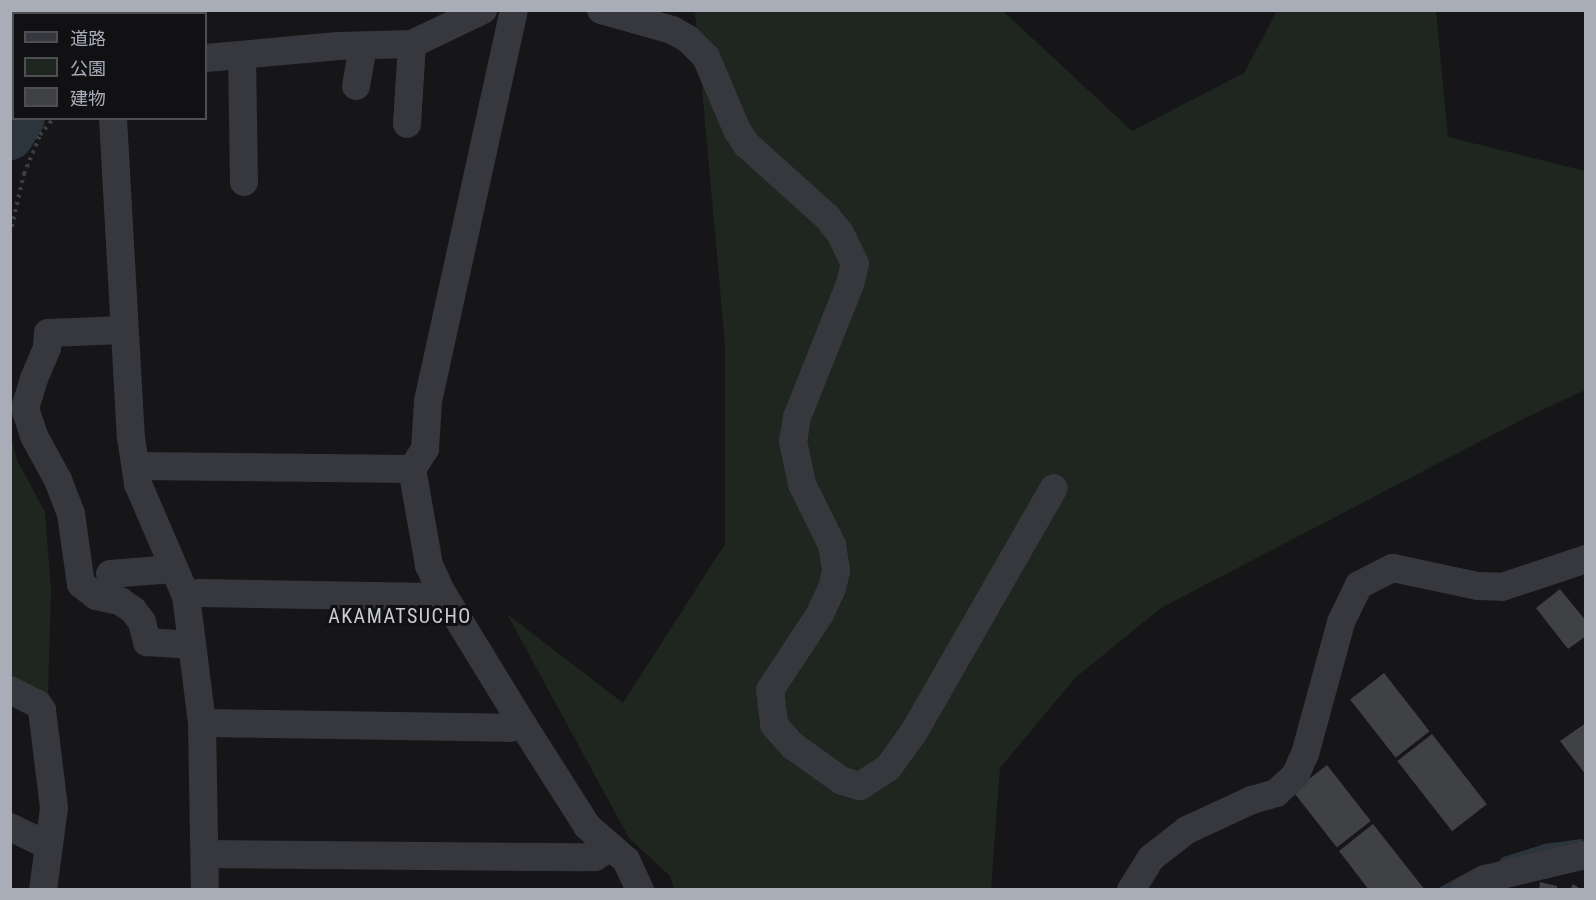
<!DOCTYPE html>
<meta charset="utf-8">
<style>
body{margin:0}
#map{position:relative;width:1596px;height:900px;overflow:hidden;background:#161618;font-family:"Roboto Condensed","Noto Sans JP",sans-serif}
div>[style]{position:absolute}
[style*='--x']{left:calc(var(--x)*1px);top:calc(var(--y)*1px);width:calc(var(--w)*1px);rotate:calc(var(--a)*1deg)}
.green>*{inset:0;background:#1e261f}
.stream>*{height:8px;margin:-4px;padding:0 4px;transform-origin:4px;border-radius:4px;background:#2c353c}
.river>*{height:45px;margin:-22.5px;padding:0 22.5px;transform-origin:22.5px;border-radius:22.5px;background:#2c353c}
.building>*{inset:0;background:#404145;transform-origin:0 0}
.path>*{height:4px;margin-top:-2px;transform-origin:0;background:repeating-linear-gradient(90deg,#3d3f44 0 3px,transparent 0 7.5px)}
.minor>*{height:28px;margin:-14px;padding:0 14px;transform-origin:14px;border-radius:14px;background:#37383d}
span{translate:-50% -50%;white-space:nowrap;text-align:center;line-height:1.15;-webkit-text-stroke:6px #111113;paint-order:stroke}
.quarter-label{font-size:20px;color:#c9ccd4;letter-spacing:1.5px}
.frame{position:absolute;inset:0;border:12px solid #a8adb8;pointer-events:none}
.legend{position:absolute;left:12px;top:12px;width:195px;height:108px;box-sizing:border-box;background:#111113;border:2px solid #4d4f55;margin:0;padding:8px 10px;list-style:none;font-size:18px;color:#a8adb8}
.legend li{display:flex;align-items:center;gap:12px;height:30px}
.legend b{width:30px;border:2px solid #4d4f55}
</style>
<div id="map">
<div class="green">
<i style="clip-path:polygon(695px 11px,1003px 11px,1132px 131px,1244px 73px,1277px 11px,1436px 11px,1448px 137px,1585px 171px,1585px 390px,1523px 419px,1161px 608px,1075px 678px,1000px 768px,991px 889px,674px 889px,670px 876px,629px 838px,507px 614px,623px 703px,725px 544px,725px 344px)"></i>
<i style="clip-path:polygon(10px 433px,17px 460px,45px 512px,51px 590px,48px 695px,11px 677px)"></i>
</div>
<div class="stream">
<i style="--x:1504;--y:861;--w:43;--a:-17.6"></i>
<i style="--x:1545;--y:848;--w:35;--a:-8"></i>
<i style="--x:1443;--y:890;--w:17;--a:-28"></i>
</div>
<div class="river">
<i style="--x:118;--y:14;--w:5;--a:-53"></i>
<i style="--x:10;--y:137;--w:22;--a:-58"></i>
</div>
<div class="building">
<i style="clip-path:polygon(1560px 589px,1586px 621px,1586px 636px,1568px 649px,1536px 608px)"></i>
<i style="left:1384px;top:673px;width:74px;height:43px;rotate:52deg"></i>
<i style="clip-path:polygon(1586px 723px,1586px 775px,1560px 741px)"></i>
<i style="left:1432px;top:734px;width:89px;height:44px;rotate:52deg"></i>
<i style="left:1327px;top:765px;width:71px;height:43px;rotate:52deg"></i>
<i style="clip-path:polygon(1373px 824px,1425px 890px,1369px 890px,1339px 851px)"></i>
<i style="clip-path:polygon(1540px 882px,1557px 886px,1557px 890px,1539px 890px)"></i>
<i style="clip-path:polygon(1573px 884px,1582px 890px,1570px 890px)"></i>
</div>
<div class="path">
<i style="--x:77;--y:14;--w:5;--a:-53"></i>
<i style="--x:10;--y:234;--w:62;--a:-76.9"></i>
<i style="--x:24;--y:174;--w:42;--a:-67.7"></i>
<i style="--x:40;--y:135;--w:22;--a:-51"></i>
</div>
<div class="minor">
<i style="--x:16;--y:10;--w:6;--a:45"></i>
<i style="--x:601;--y:10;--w:74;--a:15.7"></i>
<i style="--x:672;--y:30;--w:18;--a:29"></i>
<i style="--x:688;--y:39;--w:25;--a:45"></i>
<i style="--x:706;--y:57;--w:79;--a:67"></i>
<i style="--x:737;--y:130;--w:17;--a:57"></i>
<i style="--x:746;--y:144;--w:109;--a:42"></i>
<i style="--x:827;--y:217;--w:21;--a:51"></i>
<i style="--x:840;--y:233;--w:34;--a:64"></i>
<i style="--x:855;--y:264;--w:21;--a:104"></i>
<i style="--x:850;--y:284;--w:143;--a:111.7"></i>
<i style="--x:797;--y:417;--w:24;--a:99"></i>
<i style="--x:793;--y:441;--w:44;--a:78.2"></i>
<i style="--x:802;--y:484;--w:68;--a:63.8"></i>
<i style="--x:832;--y:545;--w:26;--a:81"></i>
<i style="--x:836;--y:571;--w:17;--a:103"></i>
<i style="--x:832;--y:588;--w:29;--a:115"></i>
<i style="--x:820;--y:614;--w:91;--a:123.3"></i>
<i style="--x:770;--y:690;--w:35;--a:83"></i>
<i style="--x:774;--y:725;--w:28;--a:48"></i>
<i style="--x:793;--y:746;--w:60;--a:35.5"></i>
<i style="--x:842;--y:781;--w:19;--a:16"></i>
<i style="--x:860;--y:786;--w:33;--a:-33"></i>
<i style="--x:888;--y:768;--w:44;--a:-54.2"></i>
<i style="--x:914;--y:732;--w:281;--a:-60.2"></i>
<i style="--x:242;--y:55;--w:127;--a:89.1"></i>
<i style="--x:206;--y:58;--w:133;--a:-5.2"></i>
<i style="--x:338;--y:46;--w:74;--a:-1.5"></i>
<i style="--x:412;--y:44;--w:79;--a:-25.6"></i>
<i style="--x:10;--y:76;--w:6;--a:-45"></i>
<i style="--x:356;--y:86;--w:40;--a:-80"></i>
<i style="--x:113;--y:118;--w:320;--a:86.8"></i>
<i style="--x:131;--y:437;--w:48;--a:81.5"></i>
<i style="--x:138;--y:484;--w:122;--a:66.8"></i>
<i style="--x:186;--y:596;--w:128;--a:82.8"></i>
<i style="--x:202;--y:723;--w:167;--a:89"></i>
<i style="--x:407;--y:124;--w:80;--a:-86.4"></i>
<i style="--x:124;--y:330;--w:76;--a:177.7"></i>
<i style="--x:48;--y:333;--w:15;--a:94"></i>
<i style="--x:47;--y:348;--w:34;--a:113"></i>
<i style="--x:34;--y:379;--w:30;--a:107"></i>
<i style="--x:25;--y:408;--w:29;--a:72"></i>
<i style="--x:34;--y:436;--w:50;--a:61.4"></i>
<i style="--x:58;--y:480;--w:36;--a:69"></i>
<i style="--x:71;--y:514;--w:71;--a:81.9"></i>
<i style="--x:81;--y:584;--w:19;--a:39"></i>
<i style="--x:96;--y:596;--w:25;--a:12"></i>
<i style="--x:120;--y:601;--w:16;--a:35"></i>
<i style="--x:133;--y:610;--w:15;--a:53"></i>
<i style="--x:142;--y:622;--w:21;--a:76"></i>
<i style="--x:147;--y:642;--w:45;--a:3.8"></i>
<i style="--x:137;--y:466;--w:275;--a:0.6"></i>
<i style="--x:412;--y:469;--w:24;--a:-57"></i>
<i style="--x:425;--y:449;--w:48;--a:-86.4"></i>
<i style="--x:428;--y:401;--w:400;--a:-77.6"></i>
<i style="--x:110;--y:574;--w:63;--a:-4.5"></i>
<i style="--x:186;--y:596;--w:14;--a:-12"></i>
<i style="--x:200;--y:593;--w:234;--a:1"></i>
<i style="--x:434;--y:597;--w:9;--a:-41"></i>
<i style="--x:441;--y:591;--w:29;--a:-115"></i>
<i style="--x:429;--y:565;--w:97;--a:-100"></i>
<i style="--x:10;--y:690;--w:31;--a:27"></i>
<i style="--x:38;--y:704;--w:7;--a:56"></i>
<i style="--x:42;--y:710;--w:99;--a:83"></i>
<i style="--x:54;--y:808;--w:83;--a:97.6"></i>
<i style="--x:202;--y:723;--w:307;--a:0.9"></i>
<i style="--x:509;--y:728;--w:14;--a:-12"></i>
<i style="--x:523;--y:725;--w:157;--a:-121.5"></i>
<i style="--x:523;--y:725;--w:120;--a:57.6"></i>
<i style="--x:587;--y:826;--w:52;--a:41.1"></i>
<i style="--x:626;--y:860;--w:33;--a:65"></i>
<i style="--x:10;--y:827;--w:43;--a:26"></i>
<i style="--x:205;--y:854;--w:381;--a:0.5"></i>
<i style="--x:586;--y:857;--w:9;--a:0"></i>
<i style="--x:595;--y:857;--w:19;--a:-32"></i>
<i style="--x:1131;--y:890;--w:38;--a:-58"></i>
<i style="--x:1151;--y:858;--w:46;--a:-37.9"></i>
<i style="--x:1187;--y:830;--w:72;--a:-24.8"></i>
<i style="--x:1252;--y:800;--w:25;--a:-16"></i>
<i style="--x:1276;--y:793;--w:25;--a:-42"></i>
<i style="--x:1295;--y:776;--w:24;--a:-66"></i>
<i style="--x:1305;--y:754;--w:137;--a:-74.7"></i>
<i style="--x:1341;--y:622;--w:41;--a:-64.1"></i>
<i style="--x:1359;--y:585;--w:38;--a:-27"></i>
<i style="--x:1393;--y:568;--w:87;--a:12"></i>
<i style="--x:1478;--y:586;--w:24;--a:2"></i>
<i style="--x:1502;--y:587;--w:89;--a:-18.4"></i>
<i style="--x:1464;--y:890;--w:24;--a:-28"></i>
<i style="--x:1485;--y:879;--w:104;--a:-13.4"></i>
</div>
<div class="quarter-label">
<span style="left:400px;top:616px">AKAMATSUCHO</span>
</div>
<div class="frame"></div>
<ul class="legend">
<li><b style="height:8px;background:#37383d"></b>道路</li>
<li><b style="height:16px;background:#1e261f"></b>公園</li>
<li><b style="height:16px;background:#404145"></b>建物</li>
</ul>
</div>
